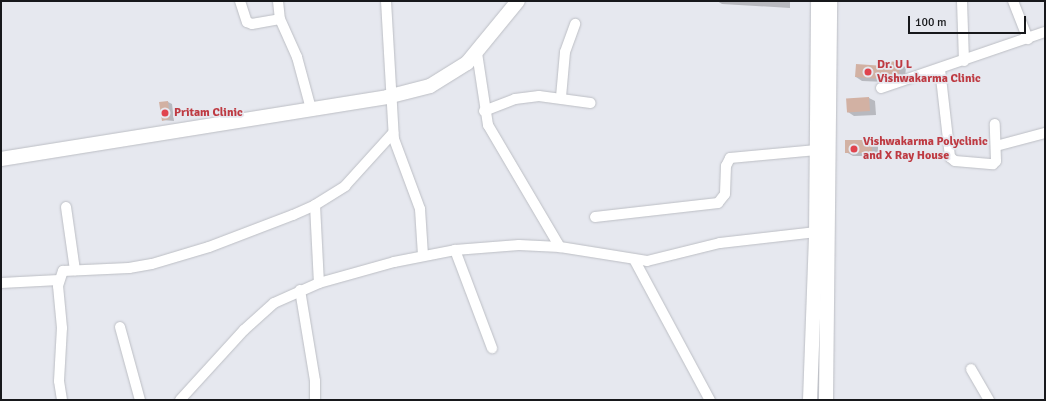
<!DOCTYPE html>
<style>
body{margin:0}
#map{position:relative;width:1046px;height:401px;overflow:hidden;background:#e6e8ef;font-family:Signika,sans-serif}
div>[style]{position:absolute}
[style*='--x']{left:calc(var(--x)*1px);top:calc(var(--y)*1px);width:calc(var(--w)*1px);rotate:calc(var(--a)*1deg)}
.shadow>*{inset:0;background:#0003}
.building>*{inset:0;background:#d2b1a3;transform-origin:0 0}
.roads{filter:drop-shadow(0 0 1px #bcbec4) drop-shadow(0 0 1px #bcbec4)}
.minor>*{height:10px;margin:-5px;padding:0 5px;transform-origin:5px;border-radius:5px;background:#fff}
.highway>*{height:14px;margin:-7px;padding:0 7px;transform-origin:7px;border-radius:7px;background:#fff}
.dots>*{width:11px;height:11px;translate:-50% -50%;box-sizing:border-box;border:2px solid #e6e8ef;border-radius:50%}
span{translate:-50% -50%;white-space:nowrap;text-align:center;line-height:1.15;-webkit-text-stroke:3.5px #e6e8ef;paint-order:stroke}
.health-label{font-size:12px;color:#be3a42;font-weight:700}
.left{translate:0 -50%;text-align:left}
.frame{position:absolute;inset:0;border:2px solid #17181b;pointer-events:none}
.scale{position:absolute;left:908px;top:16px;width:118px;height:18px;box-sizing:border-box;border:2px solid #17181b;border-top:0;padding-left:5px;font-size:12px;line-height:14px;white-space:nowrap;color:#17181b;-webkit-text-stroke:3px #e6e8ef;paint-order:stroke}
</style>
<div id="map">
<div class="shadow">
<i style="clip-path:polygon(717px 1px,790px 1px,790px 8px,722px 4px)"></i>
<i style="clip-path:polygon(899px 63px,906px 67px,905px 78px,887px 78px,886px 82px,862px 81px,856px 77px)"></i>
<i style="clip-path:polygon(869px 98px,875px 101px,876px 115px,854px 116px,848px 112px)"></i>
<i style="clip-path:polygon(168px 102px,172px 104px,174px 121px,162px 120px)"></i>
<i style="clip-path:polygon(872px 141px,878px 145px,878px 156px,853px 156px,846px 152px)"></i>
</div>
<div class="building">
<i style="clip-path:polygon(885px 61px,900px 62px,899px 75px,880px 74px,880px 79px,855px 77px,856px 64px,884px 66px)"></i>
<i style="left:869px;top:97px;width:14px;height:23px;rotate:86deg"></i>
<i style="clip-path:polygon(168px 101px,170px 119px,162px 121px,159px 102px)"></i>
<i style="left:845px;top:140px;width:27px;height:13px"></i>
</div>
<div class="roads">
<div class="minor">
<i style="--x:240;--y:1;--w:22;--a:72"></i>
<i style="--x:247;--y:22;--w:5;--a:22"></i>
<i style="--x:252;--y:24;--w:28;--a:-10"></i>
<i style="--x:278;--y:1;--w:18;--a:84"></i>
<i style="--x:280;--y:19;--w:42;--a:65.9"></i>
<i style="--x:297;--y:57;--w:54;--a:74.9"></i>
<i style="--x:386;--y:1;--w:138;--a:86.7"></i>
<i style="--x:394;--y:139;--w:75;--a:69.6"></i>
<i style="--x:420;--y:209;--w:47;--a:86.3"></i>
<i style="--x:962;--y:1;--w:60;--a:88.1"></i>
<i style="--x:1013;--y:1;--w:41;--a:68.5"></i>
<i style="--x:477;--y:53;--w:73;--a:81.3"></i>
<i style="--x:488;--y:125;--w:142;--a:59.5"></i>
<i style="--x:940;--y:69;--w:89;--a:83.5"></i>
<i style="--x:950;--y:157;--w:6;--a:39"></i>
<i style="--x:955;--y:161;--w:38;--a:5"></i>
<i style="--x:993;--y:164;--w:4;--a:-45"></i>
<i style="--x:996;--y:161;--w:37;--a:-92"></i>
<i style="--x:881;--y:88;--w:173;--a:-18.9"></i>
<i style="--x:561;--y:97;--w:45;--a:-84.9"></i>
<i style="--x:565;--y:52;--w:30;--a:-70"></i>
<i style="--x:484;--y:111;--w:33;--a:-21"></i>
<i style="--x:515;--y:99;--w:24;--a:-7"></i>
<i style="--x:539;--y:96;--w:52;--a:7.7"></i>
<i style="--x:996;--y:146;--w:51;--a:-14.9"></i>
<i style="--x:315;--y:205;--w:78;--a:87.1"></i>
<i style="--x:66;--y:207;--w:64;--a:81.9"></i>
<i style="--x:595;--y:217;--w:124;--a:-6.5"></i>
<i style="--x:718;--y:203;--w:11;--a:-52"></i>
<i style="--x:725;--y:194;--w:28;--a:-88"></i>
<i style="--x:726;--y:166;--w:9;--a:-63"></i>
<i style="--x:730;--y:158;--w:87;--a:-5.3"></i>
<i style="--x:455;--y:250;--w:105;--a:69.3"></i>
<i style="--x:635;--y:261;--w:158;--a:61.7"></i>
<i style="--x:1;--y:283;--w:58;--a:-3"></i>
<i style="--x:300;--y:290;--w:92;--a:80.6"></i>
<i style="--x:315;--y:381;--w:19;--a:90"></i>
<i style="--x:120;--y:327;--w:76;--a:74.7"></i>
<i style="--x:971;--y:369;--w:36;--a:60"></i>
<i style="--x:62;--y:400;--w:19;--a:-99"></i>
<i style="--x:59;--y:381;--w:53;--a:-86.8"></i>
<i style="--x:62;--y:328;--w:42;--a:-95.4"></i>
<i style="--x:58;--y:286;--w:16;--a:-72"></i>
<i style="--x:63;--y:271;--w:66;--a:-2.6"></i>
<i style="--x:129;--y:268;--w:23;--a:-10"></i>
<i style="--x:152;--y:264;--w:59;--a:-16.6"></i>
<i style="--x:209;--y:247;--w:90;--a:-20.9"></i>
<i style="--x:293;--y:215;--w:24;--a:-24"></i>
<i style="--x:315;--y:205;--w:36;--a:-32"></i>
<i style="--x:345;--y:186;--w:72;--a:-47.8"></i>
<i style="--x:180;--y:400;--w:95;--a:-47.6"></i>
<i style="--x:244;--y:330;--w:40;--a:-42"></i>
<i style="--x:274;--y:303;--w:49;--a:-24"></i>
<i style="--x:319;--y:283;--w:78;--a:-15.6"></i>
<i style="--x:394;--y:262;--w:62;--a:-11.1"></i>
<i style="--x:455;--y:250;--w:64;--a:-4.5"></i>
<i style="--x:519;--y:245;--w:41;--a:2.8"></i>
<i style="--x:560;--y:247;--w:88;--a:9.1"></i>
<i style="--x:647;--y:261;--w:75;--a:-13.9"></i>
<i style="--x:720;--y:243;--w:97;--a:-6.5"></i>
</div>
<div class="highway">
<i style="--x:1;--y:159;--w:391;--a:-9.1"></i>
<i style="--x:387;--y:97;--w:44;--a:-14.3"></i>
<i style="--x:430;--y:86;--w:44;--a:-31.9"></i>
<i style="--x:467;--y:63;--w:80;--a:-50.6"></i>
<i style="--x:810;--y:400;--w:162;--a:-87.9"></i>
<i style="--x:816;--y:238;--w:237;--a:-89.5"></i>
<i style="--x:826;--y:400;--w:399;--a:-89.4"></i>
</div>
</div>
<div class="dots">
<i style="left:868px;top:72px;background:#e0444e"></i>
<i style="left:165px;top:113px;background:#e0444e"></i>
<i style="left:854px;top:149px;background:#e0444e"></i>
</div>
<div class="health-label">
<span class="left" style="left:877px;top:72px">Dr. U L<br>Vishwakarma Clinic</span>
<span class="left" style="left:174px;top:113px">Pritam Clinic</span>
<span class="left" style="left:863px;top:149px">Vishwakarma Polyclinic<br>and X Ray House</span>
</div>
<div class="frame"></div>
<div class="scale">100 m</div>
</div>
